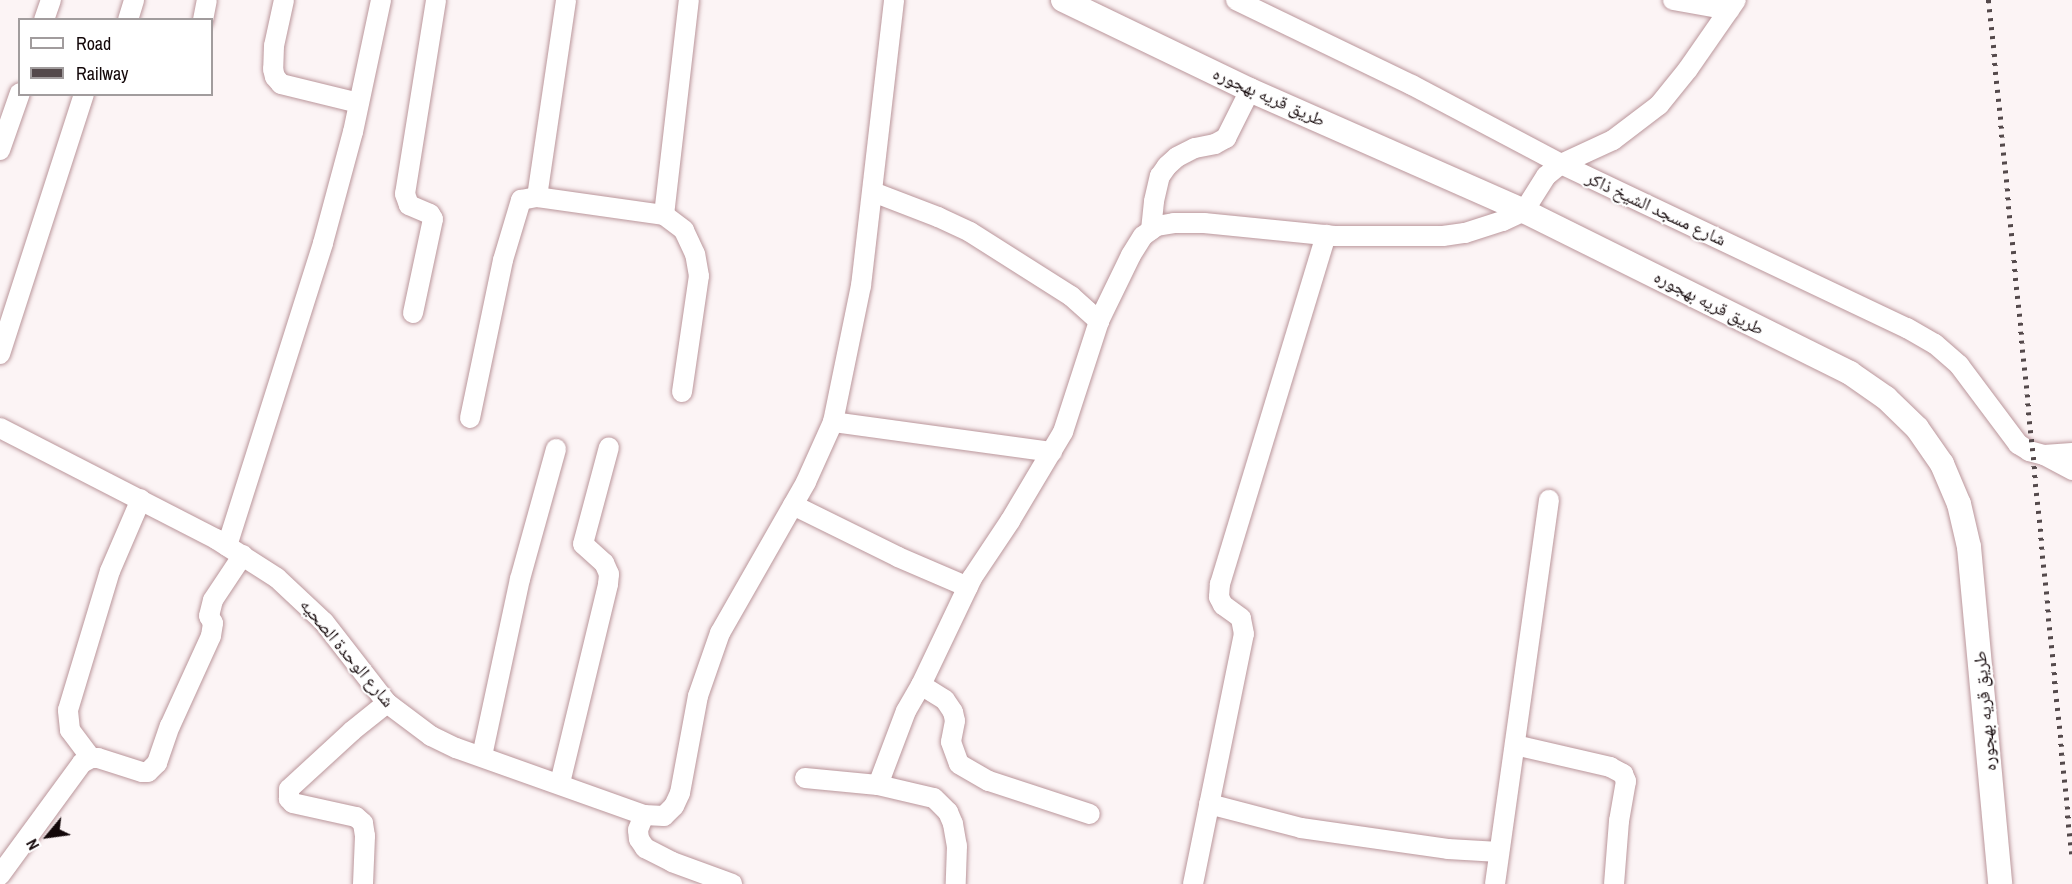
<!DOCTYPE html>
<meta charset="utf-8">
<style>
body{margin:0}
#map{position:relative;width:2072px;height:884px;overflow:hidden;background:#fcf4f5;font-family:"Archivo Narrow","Noto Naskh Arabic",sans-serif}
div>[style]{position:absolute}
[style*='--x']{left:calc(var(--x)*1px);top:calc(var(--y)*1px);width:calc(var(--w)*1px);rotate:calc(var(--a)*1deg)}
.roads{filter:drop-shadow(0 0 2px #ba969b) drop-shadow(0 0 2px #ba969b)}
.minor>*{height:20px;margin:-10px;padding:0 10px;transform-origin:10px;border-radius:10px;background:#fff}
.tertiary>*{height:24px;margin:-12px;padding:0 12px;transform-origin:12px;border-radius:12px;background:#fff}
.rail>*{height:4.5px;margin-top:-2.25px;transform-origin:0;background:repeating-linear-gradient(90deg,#54494b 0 3px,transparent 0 9px)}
span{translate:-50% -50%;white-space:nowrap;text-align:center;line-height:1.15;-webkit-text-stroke:4.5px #fff;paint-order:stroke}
.street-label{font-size:18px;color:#130709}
.legend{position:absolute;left:18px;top:18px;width:195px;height:78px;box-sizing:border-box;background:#fff;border:2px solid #a19c9d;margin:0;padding:8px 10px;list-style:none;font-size:18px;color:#130709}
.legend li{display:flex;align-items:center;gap:12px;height:30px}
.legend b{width:30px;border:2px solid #a19c9d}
.north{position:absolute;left:18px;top:806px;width:60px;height:60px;-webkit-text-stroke:4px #fff;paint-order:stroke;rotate:241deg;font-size:16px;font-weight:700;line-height:24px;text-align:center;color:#130709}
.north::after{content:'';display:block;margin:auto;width:21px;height:27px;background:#130709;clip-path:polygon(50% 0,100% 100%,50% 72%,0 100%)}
</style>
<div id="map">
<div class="roads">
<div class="minor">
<i style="--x:284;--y:0;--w:47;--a:102.3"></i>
<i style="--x:274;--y:46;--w:23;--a:92"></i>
<i style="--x:273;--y:69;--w:8;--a:76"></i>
<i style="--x:275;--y:77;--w:9;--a:49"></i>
<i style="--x:281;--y:84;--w:80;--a:13.7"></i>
<i style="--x:1236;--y:0;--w:195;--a:25.8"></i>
<i style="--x:1412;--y:85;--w:169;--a:27.9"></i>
<i style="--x:1561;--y:164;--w:383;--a:25.4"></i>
<i style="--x:1907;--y:328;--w:32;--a:30"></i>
<i style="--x:1935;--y:344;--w:32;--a:41"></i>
<i style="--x:1959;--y:365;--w:99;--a:53.2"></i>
<i style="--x:2018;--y:444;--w:13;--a:32"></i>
<i style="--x:2029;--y:451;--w:16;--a:15"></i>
<i style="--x:2044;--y:455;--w:28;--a:-4"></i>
<i style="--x:1673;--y:0;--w:57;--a:10.1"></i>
<i style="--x:44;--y:20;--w:21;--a:-71"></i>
<i style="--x:128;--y:20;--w:21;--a:-73"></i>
<i style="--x:203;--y:20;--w:20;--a:-79"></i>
<i style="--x:0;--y:150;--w:60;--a:-70.7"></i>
<i style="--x:873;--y:192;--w:70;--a:21"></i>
<i style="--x:938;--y:217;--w:35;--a:25"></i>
<i style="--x:970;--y:232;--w:120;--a:32.4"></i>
<i style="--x:1071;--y:296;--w:38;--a:42"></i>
<i style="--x:537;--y:197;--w:199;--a:-81.6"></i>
<i style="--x:1151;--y:230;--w:29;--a:-84"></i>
<i style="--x:1154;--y:201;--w:26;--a:-77"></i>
<i style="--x:1160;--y:176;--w:12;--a:-55"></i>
<i style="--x:1167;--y:166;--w:13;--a:-42"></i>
<i style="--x:1177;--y:157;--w:20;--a:-27"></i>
<i style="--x:1195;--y:148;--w:20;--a:-11"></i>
<i style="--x:1215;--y:144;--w:13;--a:-29"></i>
<i style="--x:1226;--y:138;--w:54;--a:-63.4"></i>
<i style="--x:413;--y:313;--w:96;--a:-78"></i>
<i style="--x:433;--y:219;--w:6;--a:-121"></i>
<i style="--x:430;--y:214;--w:23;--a:-157"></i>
<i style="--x:409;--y:205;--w:12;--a:-110"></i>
<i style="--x:405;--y:194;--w:196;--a:-80.9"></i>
<i style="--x:0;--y:354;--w:273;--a:-72.1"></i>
<i style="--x:682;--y:392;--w:117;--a:-81.7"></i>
<i style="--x:699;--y:276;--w:22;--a:-100"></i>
<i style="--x:695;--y:254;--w:26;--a:-115"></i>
<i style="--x:684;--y:230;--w:25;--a:-143"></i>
<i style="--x:664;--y:215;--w:216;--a:-83.4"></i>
<i style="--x:470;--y:418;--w:161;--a:-78.2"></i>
<i style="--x:503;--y:260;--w:63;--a:-73.3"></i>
<i style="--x:521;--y:200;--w:16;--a:-11"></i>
<i style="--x:537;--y:197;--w:128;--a:8.1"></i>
<i style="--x:833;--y:422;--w:221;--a:7.8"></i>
<i style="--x:0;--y:428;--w:243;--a:27.2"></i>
<i style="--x:216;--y:539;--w:72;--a:32.6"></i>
<i style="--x:277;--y:578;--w:64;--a:43.1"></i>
<i style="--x:324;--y:622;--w:103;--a:52.1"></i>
<i style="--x:387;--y:703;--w:55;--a:36.9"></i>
<i style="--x:431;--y:736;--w:28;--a:26"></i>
<i style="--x:456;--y:748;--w:200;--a:19.6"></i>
<i style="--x:644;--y:815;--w:20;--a:3"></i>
<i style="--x:664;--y:816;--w:14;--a:-45"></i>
<i style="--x:674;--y:806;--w:14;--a:-65"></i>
<i style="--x:680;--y:793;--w:99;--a:-79.5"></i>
<i style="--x:698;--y:696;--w:67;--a:-70.8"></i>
<i style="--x:720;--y:633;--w:174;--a:-60.3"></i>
<i style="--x:806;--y:482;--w:66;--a:-65.8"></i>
<i style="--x:833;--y:422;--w:139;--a:-78.4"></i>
<i style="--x:861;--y:286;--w:288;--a:-83.4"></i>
<i style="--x:2044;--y:455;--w:32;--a:28"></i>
<i style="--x:793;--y:505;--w:117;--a:26.3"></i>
<i style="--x:898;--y:557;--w:76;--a:23.2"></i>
<i style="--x:227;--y:546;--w:318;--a:-72.4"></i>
<i style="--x:323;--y:243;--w:115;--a:-74.9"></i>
<i style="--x:353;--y:132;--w:135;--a:-78"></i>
<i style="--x:921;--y:685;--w:28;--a:32"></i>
<i style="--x:945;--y:700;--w:14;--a:56"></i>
<i style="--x:953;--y:712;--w:9;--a:77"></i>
<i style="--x:955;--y:721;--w:21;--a:101"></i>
<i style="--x:951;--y:742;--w:23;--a:70"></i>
<i style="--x:959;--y:764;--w:34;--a:30"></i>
<i style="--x:989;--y:781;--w:106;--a:18.1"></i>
<i style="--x:1515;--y:745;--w:98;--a:13"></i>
<i style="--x:1610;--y:767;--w:15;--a:28"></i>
<i style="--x:1623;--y:774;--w:8;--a:67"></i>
<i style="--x:1626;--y:781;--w:41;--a:99.9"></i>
<i style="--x:1619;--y:821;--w:63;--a:94.5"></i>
<i style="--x:482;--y:756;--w:181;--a:-77.9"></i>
<i style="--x:520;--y:579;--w:135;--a:-74.5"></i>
<i style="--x:91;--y:758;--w:35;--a:-127"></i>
<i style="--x:70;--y:730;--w:20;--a:-96"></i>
<i style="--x:68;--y:710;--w:145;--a:-73.2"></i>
<i style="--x:110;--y:571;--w:78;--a:-66.7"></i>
<i style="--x:805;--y:778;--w:73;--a:5.5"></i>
<i style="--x:878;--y:785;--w:57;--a:13.1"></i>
<i style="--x:934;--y:798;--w:20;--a:45"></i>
<i style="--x:948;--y:812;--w:13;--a:67"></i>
<i style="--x:953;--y:824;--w:22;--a:80"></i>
<i style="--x:957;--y:846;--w:38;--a:92"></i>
<i style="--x:560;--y:783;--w:205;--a:-76.4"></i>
<i style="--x:608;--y:584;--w:10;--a:-84"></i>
<i style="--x:609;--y:574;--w:12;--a:-114"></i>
<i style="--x:604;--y:563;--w:28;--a:-138"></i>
<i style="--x:583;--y:544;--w:100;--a:-75"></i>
<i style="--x:878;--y:785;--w:79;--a:-69.3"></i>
<i style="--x:906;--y:711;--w:30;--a:-60"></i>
<i style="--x:921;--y:685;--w:119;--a:-64.5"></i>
<i style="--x:972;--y:578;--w:69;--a:-56.3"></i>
<i style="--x:1010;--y:521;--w:104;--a:-59.2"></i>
<i style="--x:1063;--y:432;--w:117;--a:-72"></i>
<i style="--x:1099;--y:321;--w:73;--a:-64.1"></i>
<i style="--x:1131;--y:255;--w:22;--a:-58"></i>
<i style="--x:1143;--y:236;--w:17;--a:-36"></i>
<i style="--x:1157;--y:226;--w:17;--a:-10"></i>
<i style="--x:1174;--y:223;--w:30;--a:0"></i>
<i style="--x:1204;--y:223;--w:131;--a:5.7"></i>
<i style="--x:1334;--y:236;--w:109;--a:0"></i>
<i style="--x:1443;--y:236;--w:22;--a:-8"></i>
<i style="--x:1465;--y:233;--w:40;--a:-18"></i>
<i style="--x:1503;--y:221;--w:23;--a:-25"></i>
<i style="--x:1524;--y:211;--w:41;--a:-57.8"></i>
<i style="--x:1546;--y:176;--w:19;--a:-39"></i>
<i style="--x:1561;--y:164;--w:57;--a:-24.8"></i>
<i style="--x:1613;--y:140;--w:58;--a:-37.3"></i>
<i style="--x:1659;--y:105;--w:46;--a:-51.1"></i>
<i style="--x:1688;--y:69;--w:84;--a:-55.2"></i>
<i style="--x:1209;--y:804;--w:95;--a:14.6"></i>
<i style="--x:1301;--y:828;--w:148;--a:8.1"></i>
<i style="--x:1448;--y:849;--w:51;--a:3.4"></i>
<i style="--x:644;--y:815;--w:16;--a:112"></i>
<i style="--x:638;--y:830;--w:9;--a:84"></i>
<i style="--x:639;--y:839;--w:11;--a:56"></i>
<i style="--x:645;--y:848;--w:30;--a:27"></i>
<i style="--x:672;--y:862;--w:64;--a:20.1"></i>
<i style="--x:0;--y:875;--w:139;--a:-53.8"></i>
<i style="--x:82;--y:763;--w:10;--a:-29"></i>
<i style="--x:91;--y:758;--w:7;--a:0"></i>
<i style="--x:98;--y:758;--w:46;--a:17.7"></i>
<i style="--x:142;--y:772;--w:6;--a:0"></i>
<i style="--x:148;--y:772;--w:13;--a:-45"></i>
<i style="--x:157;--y:763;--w:39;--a:-71"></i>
<i style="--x:170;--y:726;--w:99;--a:-65.5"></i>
<i style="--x:211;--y:636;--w:13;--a:-81"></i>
<i style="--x:213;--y:623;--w:8;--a:-120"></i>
<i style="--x:209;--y:616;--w:16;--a:-76"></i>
<i style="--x:213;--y:600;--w:54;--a:-56.3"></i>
<i style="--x:363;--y:884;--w:48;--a:-87.6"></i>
<i style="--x:365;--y:836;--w:13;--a:-99"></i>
<i style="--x:363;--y:823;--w:9;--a:-139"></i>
<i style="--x:356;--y:817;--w:65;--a:-167.5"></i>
<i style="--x:293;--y:803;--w:6;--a:-135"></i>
<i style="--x:289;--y:799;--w:10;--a:-90"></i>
<i style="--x:289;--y:789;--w:86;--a:-42.6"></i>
<i style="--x:352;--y:731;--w:45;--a:-38.7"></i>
<i style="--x:1193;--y:884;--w:255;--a:-78.5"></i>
<i style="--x:1244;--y:634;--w:16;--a:-101"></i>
<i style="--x:1241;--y:618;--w:22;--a:-144"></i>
<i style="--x:1223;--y:605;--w:9;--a:-117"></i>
<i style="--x:1219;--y:597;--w:13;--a:-86"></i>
<i style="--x:1220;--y:584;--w:365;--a:-73.1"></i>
<i style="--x:1495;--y:884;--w:388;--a:-82"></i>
</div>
<div class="tertiary">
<i style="--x:1063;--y:0;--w:208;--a:25.7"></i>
<i style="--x:1250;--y:90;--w:300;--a:23.8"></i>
<i style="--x:1524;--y:211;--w:364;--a:26.4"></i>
<i style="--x:1850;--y:373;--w:44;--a:34.8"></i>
<i style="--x:1886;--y:398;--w:43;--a:44.1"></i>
<i style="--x:1917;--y:428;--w:44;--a:55.2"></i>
<i style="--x:1942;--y:464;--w:43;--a:67"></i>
<i style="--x:1959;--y:504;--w:44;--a:76.9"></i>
<i style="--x:1969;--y:547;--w:338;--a:84.7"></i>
</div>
</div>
<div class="rail">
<i style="--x:1989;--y:0;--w:860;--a:84.46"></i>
</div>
<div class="street-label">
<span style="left:1269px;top:97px;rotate:24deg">طريق قريه بهجوره</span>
<span style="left:1656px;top:209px;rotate:25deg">شارع مسجد الشيخ ذاكر</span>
<span style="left:1709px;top:303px;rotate:27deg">طريق قريه بهجوره</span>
<span style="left:347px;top:653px;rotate:50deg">شارع الوحدة الصحيه</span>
<span style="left:1985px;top:711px;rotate:-95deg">طريق قريه بهجوره</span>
</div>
<ul class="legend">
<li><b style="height:8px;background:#fff"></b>Road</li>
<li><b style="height:8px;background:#54494b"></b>Railway</li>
</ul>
<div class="north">N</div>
</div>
